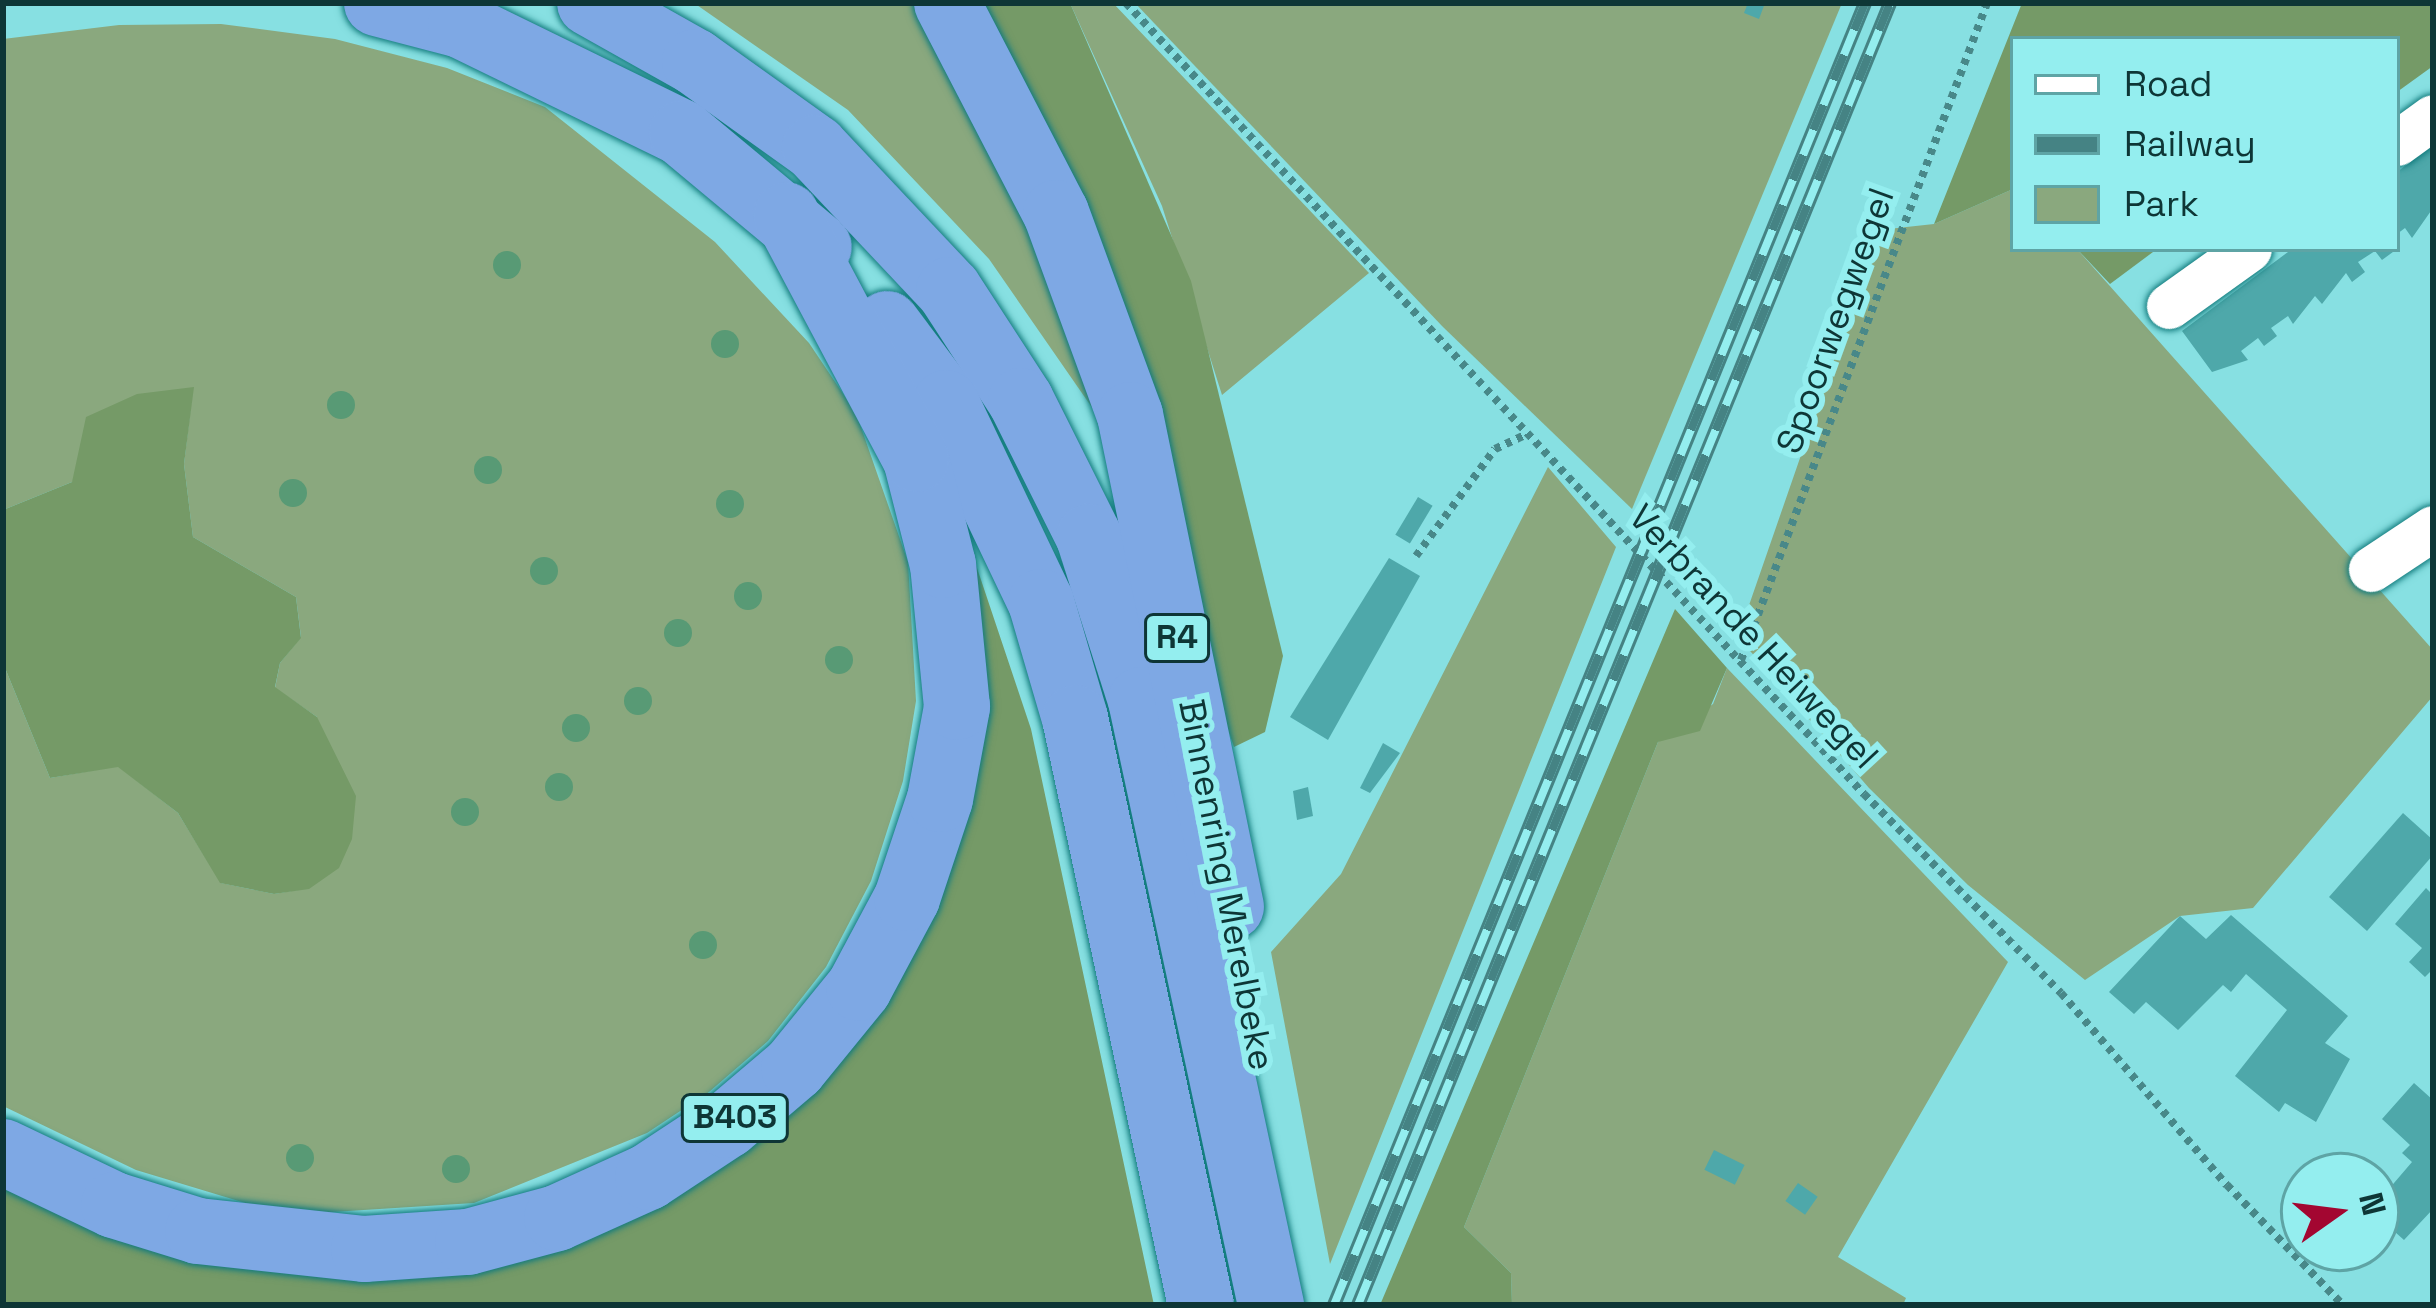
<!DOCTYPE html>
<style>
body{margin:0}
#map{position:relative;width:2436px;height:1308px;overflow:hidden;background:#87e0e2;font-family:"Space Grotesk",sans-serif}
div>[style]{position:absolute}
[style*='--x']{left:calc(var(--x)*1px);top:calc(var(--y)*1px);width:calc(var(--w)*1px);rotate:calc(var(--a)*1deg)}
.green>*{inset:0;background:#8aa87e}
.forest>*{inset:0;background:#759a67}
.building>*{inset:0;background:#4ea8aa;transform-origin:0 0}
.path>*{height:8px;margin-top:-4px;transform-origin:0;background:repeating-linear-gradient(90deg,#488889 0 6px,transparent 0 12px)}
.roads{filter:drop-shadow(0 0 3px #127b7d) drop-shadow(0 0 3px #127b7d)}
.street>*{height:45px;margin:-22.5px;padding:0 22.5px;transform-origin:22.5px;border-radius:22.5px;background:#fff}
.highway>*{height:66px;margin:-33px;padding:0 33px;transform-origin:33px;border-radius:33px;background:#7ea8e4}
.rail>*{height:14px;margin-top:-7px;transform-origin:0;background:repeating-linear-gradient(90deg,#94eeef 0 27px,#458384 0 54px);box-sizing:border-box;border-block:3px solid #458384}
.trees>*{width:28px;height:28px;margin:-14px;border-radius:50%;background:#589a75}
span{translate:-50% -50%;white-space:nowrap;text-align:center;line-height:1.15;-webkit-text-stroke:12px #94eeef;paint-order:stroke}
.shield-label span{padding:3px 9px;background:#94eeef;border:3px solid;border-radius:9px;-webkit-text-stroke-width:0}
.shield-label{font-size:33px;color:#0e3636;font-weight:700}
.street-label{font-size:36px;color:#0e3636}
.frame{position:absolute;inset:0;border:6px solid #0e3636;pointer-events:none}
.legend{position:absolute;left:2010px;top:36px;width:390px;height:216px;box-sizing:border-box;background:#94eeef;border:3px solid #5ea4a5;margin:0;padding:15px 21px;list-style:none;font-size:36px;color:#0e3636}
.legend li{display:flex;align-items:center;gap:24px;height:60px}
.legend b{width:60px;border:3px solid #5ea4a5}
.north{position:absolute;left:2280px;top:1152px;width:120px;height:120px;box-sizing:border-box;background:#94eeef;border:3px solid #5ea4a5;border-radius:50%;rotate:76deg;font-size:33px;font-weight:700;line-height:48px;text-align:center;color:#0e3636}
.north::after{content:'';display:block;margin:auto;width:42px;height:54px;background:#a30631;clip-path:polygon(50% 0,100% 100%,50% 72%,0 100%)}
</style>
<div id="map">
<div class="green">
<i style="clip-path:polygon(694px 3px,915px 3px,1031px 225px,1102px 422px,989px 259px,848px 110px)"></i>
<i style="clip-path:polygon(1070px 3px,1113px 3px,1369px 273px,1222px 395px,1162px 206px)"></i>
<i style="clip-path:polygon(1135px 3px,1842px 3px,1632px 509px,1443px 327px)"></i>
<i style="clip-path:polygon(221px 24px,335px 39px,447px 68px,545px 107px,715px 242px,809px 343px,856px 413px,908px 562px,916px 701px,903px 781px,871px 881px,826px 967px,768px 1041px,709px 1092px,647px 1133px,474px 1203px,285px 1215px,136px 1170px,3px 1106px,3px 663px,50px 778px,118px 766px,178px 813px,221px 883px,274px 894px,309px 888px,317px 717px,275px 688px,280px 663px,301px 637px,296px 597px,193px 537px,184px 464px,193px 388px,72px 482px,3px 510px,3px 39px,119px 25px)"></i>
<i style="clip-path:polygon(2013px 189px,2013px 249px,2077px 249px,2433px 650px,2433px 696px,2253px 908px,2180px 916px,2085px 980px,1968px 885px,1869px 788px,1738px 637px,1879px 230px,1934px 224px)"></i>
<i style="clip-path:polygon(1548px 467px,1616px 547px,1330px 1264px,1271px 952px,1341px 874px)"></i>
<i style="clip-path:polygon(1727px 668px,2008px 962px,1838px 1257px,1906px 1298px,1903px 1305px,1512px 1305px,1511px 1273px,1464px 1227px,1658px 742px,1713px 704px)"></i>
</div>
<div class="forest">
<i style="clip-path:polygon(980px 3px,1070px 3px,1191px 281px,1283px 656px,1265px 732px,1234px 747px)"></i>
<i style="clip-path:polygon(2022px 3px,2433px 3px,2433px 66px,2397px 92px,2397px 39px,2013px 39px,2013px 189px,1934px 224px)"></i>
<i style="clip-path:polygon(2077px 249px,2157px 249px,2110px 284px)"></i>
<i style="clip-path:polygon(194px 387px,184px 464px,193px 537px,296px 597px,301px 638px,280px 663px,275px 687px,317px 717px,356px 796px,352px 839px,339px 868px,309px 889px,274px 894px,220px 883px,178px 813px,118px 767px,50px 778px,3px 663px,3px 510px,72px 482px,86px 417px,137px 394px)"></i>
<i style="clip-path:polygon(976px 565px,1031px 729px,1154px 1305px,3px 1305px,3px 1169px,486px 1259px,873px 998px)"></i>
<i style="clip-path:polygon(1675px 609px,1727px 668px,1700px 731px,1658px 742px,1464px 1227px,1511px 1273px,1512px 1305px,1380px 1305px)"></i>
</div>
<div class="building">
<i style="clip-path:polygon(1748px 3px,1765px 3px,1759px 19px,1744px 13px)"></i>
<i style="clip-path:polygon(2433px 145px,2433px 208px,2412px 238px,2405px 228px,2397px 234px,2397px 172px)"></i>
<i style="clip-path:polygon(2292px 249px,2397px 249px,2382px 260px,2375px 251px,2358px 262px,2365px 272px,2352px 282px,2346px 273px,2322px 304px,2315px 296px,2293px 324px,2288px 316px,2271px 328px,2277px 336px,2264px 346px,2258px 338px,2241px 351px,2248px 360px,2212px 372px,2182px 331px)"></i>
<i style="left:1418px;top:497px;width:17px;height:44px;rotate:31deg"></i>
<i style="clip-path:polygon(1389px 558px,1420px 576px,1328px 740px,1290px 717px)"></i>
<i style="clip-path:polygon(1383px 743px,1400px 753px,1370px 793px,1360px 788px)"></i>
<i style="clip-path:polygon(1308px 787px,1313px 816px,1297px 820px,1293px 791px)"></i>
<i style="clip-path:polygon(2403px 813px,2433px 840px,2433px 855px,2367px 931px,2329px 897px)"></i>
<i style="clip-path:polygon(2426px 888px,2433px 895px,2433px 969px,2425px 977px,2409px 962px,2422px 948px,2395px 924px)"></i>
<i style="clip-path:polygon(2231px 915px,2348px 1016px,2325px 1043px,2350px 1059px,2316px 1122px,2285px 1103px,2279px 1112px,2235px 1076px,2287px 1010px,2246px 974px,2231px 992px,2223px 985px,2178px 1030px,2146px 1002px,2134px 1014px,2109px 992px,2180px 916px,2206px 939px)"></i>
<i style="clip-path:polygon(2414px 1083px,2433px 1100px,2433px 1209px,2404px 1240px,2376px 1215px,2376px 1204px,2412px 1162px,2402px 1153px,2410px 1145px,2382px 1119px)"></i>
<i style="left:1714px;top:1150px;width:34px;height:22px;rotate:26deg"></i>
<i style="left:1798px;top:1183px;width:24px;height:22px;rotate:35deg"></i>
</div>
<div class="path">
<i style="--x:1126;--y:3;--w:1082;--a:46.99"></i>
<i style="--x:1864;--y:794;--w:280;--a:45.3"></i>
<i style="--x:2061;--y:993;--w:254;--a:49.2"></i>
<i style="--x:2227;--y:1185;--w:167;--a:46"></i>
<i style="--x:1416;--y:556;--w:133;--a:-53.6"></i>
<i style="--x:1495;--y:449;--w:35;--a:-25"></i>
<i style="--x:1741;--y:660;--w:702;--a:-69.47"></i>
</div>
<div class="roads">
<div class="street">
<i style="--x:2397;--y:143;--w:44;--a:-35.8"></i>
<i style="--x:2169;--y:306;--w:98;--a:-35.5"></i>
<i style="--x:2371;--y:569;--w:74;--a:-33.5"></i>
</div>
<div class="highway">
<i style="--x:377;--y:3;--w:87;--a:14.7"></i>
<i style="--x:461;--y:25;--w:246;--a:26"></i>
<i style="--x:682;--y:133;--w:178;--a:39.8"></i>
<i style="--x:590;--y:3;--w:120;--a:29.3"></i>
<i style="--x:695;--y:62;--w:148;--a:35.6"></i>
<i style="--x:815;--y:148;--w:195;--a:46.7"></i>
<i style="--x:949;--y:290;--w:132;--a:57"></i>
<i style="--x:1021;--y:401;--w:152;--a:63.4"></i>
<i style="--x:1089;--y:537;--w:171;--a:72.3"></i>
<i style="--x:1141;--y:700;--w:619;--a:77.87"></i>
<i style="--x:947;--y:3;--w:237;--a:62.6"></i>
<i style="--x:1056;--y:213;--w:215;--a:69.9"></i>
<i style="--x:1130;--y:415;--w:502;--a:78.4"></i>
<i style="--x:887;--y:324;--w:99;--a:53.2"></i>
<i style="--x:946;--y:403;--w:221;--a:64.5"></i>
<i style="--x:1041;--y:602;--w:121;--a:73.7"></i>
<i style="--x:1075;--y:718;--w:600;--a:77.89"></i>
<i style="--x:3;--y:1152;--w:123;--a:25.5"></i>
<i style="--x:114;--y:1205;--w:88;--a:17.2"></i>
<i style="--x:198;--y:1231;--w:167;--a:6.2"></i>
<i style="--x:364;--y:1249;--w:104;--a:-3.9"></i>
<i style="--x:468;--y:1242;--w:92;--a:-15.1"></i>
<i style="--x:557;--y:1218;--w:100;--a:-24.3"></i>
<i style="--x:648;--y:1177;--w:95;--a:-33.4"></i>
<i style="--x:727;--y:1125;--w:88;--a:-40.4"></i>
<i style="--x:794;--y:1068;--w:103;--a:-50.9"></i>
<i style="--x:859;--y:988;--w:102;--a:-61.9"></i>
<i style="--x:907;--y:898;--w:104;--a:-71.6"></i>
<i style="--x:940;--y:799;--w:94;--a:-79.5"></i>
<i style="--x:957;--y:707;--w:143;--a:-95.6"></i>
<i style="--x:943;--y:565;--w:109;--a:-104.3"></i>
<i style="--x:916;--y:459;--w:276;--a:-118"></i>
</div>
</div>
<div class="rail">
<i style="--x:1334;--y:1305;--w:1406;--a:-67.81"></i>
<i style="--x:1358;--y:1305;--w:1406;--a:-67.77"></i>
</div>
<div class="trees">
<i style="left:507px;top:265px"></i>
<i style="left:725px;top:344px"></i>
<i style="left:341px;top:405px"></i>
<i style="left:488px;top:470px"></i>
<i style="left:293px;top:493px"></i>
<i style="left:730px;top:504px"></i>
<i style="left:544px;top:571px"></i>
<i style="left:748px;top:596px"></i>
<i style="left:678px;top:633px"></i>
<i style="left:839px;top:660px"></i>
<i style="left:638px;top:701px"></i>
<i style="left:576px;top:728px"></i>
<i style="left:559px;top:787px"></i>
<i style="left:465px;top:812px"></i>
<i style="left:703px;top:945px"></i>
<i style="left:300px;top:1158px"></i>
<i style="left:456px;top:1169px"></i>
</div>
<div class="shield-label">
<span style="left:1177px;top:638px">R4</span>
<span style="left:735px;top:1118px">B403</span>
</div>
<div class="street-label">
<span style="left:1836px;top:321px;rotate:-70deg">Spoorwegwegel</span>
<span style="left:1753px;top:637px;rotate:47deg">Verbrande Heiwegel</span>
<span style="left:1226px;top:885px;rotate:79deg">Binnenring Merelbeke</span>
</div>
<div class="frame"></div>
<ul class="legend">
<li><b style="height:15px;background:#fff"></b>Road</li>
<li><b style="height:15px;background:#458384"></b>Railway</li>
<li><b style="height:33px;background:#8aa87e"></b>Park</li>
</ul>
<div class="north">N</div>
</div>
